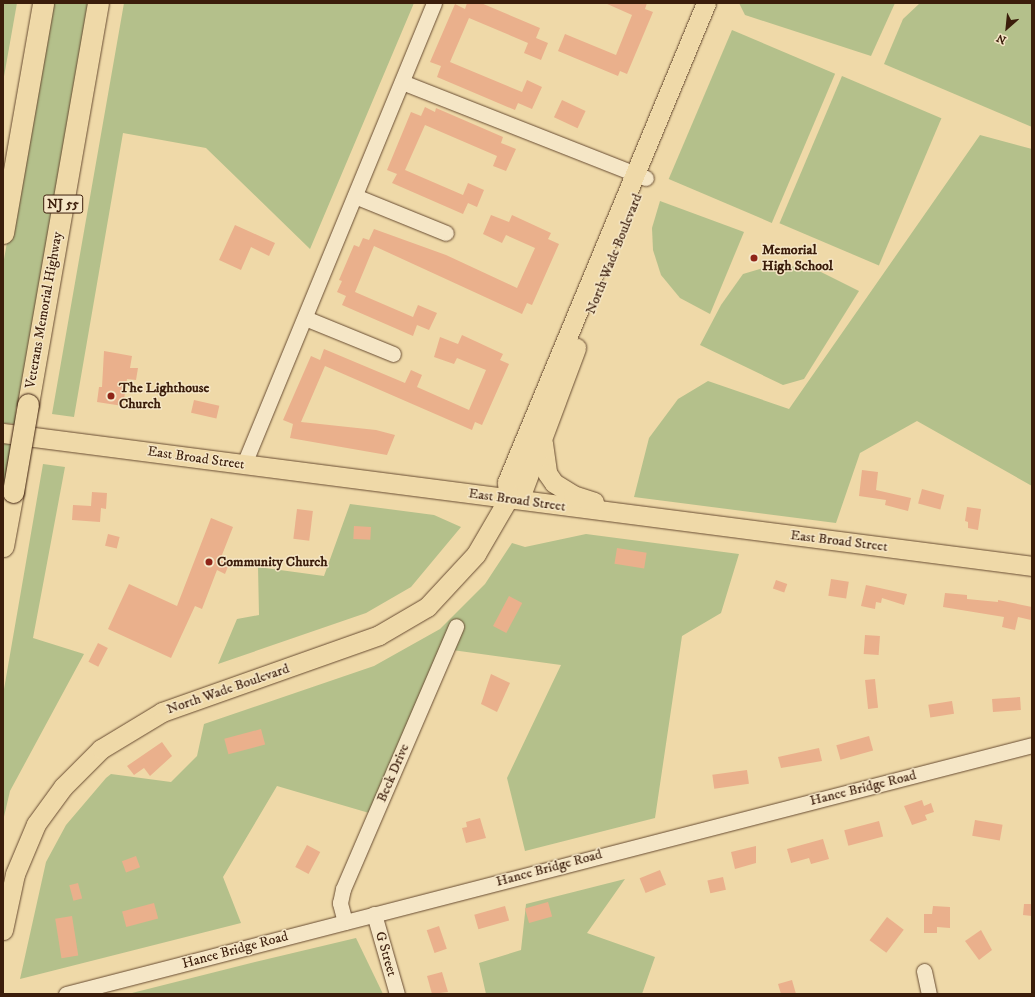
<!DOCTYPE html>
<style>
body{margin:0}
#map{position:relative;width:1035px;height:997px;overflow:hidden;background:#efd9a8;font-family:"IM FELL DW Pica",serif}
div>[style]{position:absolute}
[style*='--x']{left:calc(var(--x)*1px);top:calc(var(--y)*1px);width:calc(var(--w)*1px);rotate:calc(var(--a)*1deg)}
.green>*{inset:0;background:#b4c08b;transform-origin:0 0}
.building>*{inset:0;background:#eab08c;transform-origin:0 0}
.roads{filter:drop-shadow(0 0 1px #684c32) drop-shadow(0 0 1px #684c32)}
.minor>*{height:15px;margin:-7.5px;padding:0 7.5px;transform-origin:7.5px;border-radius:7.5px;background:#f5e6c6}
.major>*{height:19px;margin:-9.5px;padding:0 9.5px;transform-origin:9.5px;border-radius:9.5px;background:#efd9a8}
.highway>*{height:21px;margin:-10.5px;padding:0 10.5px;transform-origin:10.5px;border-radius:10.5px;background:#efd9a8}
.bridges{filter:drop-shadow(0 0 1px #3b1d0b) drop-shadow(0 0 1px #3b1d0b)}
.highway-bridge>*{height:21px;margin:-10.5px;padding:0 10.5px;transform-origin:10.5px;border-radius:10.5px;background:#efd9a8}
.dots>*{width:11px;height:11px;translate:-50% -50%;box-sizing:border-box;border:2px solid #f5e6c6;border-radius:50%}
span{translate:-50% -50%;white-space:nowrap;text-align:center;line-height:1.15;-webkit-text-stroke:3px #f5e6c6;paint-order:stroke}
.shield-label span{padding:1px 3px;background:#f5e6c6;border:1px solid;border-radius:3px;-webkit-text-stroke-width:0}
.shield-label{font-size:13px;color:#3b1d0b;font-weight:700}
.poi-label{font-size:14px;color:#3b1d0b;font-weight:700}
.left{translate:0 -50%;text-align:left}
.street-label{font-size:14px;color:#3b1d0b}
.frame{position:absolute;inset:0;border:4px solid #3b1d0b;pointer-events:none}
.north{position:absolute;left:987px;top:8px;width:40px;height:40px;-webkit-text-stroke:3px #f5e6c6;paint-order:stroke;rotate:207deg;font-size:11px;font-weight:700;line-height:16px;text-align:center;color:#3b1d0b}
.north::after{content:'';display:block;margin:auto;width:14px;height:18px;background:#3b1d0b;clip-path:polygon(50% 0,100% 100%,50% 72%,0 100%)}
</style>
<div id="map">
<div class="green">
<i style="clip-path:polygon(3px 3px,17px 3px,3px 82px)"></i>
<i style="clip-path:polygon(49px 3px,91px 3px,22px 403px,16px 407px,15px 424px,3px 423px,3px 265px)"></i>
<i style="clip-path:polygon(124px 3px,414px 3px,310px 249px,206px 148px,123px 133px,74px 417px,52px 414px)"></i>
<i style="clip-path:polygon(739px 3px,895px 3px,871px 56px,745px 15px)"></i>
<i style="clip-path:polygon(920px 3px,1032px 3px,1032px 127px,884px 64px,903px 19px)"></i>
<i style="left:732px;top:30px;width:112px;height:162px;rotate:23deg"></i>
<i style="left:842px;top:76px;width:108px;height:160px;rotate:23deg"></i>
<i style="clip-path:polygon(980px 135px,1032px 149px,1032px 486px,917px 421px,860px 453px,836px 523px,634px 497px,649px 438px,678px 399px,708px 381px,789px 409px)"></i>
<i style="clip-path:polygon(660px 201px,744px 232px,710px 314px,680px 298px,661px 275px,653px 250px,652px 228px)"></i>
<i style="clip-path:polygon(776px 264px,817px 270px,859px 291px,804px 379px,783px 385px,700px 345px,721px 305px,743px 274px)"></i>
<i style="clip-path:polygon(3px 442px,11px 443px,3px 496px)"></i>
<i style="clip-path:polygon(43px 464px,65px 467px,33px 638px,84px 654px,10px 791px,3px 821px,3px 695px)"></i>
<i style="clip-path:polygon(350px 504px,434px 515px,461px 527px,411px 587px,366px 613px,218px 664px,237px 619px,259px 615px,258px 567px,324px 576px)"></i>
<i style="clip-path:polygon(586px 534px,739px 554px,721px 613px,682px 636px,655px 818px,525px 851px,507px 778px,561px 665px,445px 649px,376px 815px,277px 786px,223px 877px,241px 923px,20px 979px,46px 862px,66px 825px,106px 778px,111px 774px,171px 782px,197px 756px,204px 724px,374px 666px,440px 629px,485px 584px,512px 543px,525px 547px)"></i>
<i style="clip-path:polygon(625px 879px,587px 933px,655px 957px,642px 994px,486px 994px,479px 963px,521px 950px,526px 904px)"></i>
<i style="clip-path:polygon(356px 938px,383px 994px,128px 994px,251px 963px)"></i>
</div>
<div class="building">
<i style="clip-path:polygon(467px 3px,481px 3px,540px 28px,536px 38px,548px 43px,541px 60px,524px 53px,528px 43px,469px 18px,450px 62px,522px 92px,527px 80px,542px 87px,532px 109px,518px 103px,515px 110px,437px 77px,441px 66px,430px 62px,455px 4px,465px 9px)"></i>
<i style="clip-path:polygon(605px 3px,647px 3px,645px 9px,653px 12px,627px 74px,620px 71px,618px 76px,558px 51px,565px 34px,616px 55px,632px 15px)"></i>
<i style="left:562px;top:100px;width:26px;height:19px;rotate:25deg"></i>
<i style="clip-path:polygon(425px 107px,435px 112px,436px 108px,503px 137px,501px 143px,516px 149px,506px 171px,493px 166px,497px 156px,425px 125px,405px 170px,463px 195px,468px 183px,484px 190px,477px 207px,468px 203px,463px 214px,392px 183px,397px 174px,387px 170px,411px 112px,421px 116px)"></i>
<i style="clip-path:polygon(491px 215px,509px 222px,512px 215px,551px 233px,548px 239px,559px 244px,532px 305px,527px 303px,522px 314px,374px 246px,355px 292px,413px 317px,418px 305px,437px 313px,429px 330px,417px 325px,413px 336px,342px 305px,346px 296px,337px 292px,342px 281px,339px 280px,354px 245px,359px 247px,363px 238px,369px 240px,374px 229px,446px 255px,517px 288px,535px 248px,506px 235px,502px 243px,483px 234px)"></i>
<i style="clip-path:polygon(235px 225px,275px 243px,269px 256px,251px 247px,241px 270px,219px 260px)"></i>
<i style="clip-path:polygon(462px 335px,503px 354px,500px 360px,509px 364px,482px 425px,475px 422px,472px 430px,325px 366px,301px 422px,376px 430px,395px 435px,387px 455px,290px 438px,293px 424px,283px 420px,311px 356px,320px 360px,324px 349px,405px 383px,411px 370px,422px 375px,417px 387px,469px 410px,486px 370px,457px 358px,454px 364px,434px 357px,440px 337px,458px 344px)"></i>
<i style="clip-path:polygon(104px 351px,132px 356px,130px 368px,138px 368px,136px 380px,127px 379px,123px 406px,97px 402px,99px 387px,102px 387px)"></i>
<i style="left:194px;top:400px;width:26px;height:13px;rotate:13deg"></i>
<i style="clip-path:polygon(862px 470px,878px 472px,876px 490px,911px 498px,908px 511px,885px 505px,886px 500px,859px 496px)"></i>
<i style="left:922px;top:489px;width:23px;height:15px;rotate:15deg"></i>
<i style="clip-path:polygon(92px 492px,107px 493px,106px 509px,101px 508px,100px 522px,72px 520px,73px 505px,91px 506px)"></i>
<i style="clip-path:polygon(967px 507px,981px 509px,978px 530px,968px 528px,968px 522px,965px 521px)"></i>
<i style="left:297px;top:509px;width:16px;height:30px;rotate:7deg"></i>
<i style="clip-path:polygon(211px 518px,233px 527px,220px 560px,229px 564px,225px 574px,217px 570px,202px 609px,195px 606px,171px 658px,108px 629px,129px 584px,177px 606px)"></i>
<i style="left:354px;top:526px;width:17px;height:13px;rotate:3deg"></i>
<i style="left:108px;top:534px;width:12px;height:12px;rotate:14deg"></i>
<i style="left:617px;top:548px;width:30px;height:16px;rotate:9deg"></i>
<i style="left:831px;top:579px;width:18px;height:17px;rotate:9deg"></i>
<i style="left:776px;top:580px;width:12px;height:9px;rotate:20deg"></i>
<i style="clip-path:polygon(866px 585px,907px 594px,904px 605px,882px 598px,881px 603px,876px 602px,875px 609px,861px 606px)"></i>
<i style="clip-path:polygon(945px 593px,967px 595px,967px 599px,998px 602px,998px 600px,1032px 607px,1031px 620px,1018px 617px,1015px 630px,1002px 627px,1004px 617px,943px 607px)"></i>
<i style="left:509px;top:596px;width:15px;height:34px;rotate:28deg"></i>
<i style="left:865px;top:635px;width:15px;height:19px;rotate:4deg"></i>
<i style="left:98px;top:643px;width:11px;height:21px;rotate:27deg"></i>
<i style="clip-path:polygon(491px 674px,510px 683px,497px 712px,481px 704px)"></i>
<i style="left:875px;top:679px;width:29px;height:10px;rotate:84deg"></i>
<i style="left:1020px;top:697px;width:13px;height:28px;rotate:86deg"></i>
<i style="left:952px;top:701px;width:13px;height:24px;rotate:81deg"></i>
<i style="left:261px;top:729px;width:16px;height:38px;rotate:75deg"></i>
<i style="left:869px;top:736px;width:15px;height:34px;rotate:74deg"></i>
<i style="clip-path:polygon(162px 742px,172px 756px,150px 776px,144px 768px,134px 775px,127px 766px)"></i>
<i style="clip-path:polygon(819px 748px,822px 761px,781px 768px,778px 757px)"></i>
<i style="left:747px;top:770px;width:14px;height:35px;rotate:82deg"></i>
<i style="clip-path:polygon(922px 800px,924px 806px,931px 803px,934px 812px,925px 815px,927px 820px,912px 825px,904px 806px)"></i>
<i style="clip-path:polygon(480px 818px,486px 838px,466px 843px,462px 828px,467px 827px,466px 822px)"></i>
<i style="left:975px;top:820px;width:28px;height:16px;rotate:10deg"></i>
<i style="left:879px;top:821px;width:16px;height:36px;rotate:75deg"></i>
<i style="clip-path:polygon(823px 839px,829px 859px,811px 864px,809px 858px,791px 863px,787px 849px)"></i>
<i style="left:307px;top:845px;width:15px;height:25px;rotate:28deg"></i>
<i style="clip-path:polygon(756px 846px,756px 863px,735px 869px,731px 852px)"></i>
<i style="left:136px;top:856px;width:12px;height:15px;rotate:70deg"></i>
<i style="left:660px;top:870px;width:16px;height:22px;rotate:68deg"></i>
<i style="left:723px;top:877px;width:13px;height:16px;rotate:77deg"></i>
<i style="left:78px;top:883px;width:16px;height:9px;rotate:75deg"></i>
<i style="left:548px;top:902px;width:15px;height:24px;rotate:74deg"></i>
<i style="left:154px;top:903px;width:16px;height:33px;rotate:75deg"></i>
<i style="clip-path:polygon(1024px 904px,1032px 904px,1032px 916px,1023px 915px)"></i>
<i style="left:505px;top:906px;width:15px;height:32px;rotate:74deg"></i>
<i style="clip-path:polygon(933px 906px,950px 907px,950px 928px,937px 927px,937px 933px,924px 933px,924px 914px,932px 914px)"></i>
<i style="left:72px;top:916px;width:40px;height:17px;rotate:81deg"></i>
<i style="left:887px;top:917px;width:21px;height:29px;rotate:37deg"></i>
<i style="left:439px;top:926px;width:24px;height:13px;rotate:71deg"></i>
<i style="clip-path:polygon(981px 930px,992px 950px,979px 960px,965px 941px)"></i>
<i style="clip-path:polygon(442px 972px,448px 992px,432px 994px,427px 976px)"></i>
<i style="clip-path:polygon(792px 980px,796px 994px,781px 994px,778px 984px)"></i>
</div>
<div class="roads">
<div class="minor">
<i style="--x:402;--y:82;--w:262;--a:21.5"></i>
<i style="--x:355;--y:196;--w:98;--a:22.1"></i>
<i style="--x:305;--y:318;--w:95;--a:22.2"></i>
<i style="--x:244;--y:464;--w:499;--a:-67.6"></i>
<i style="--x:374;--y:914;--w:83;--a:74"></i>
<i style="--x:345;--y:922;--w:20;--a:-105"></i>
<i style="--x:340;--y:903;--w:14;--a:-78"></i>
<i style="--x:343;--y:889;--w:286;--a:-66.7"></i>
<i style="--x:924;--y:971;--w:24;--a:78"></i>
<i style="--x:66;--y:994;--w:998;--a:-14.45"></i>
</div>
<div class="major">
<i style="--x:3;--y:433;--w:1038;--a:7.36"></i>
<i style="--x:543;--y:443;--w:30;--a:82"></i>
<i style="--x:547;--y:473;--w:12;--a:55"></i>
<i style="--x:554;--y:483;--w:22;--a:32"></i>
<i style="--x:573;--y:495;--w:22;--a:18"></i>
<i style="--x:508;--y:499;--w:17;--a:-31"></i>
<i style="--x:523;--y:490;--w:152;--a:-69.5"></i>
<i style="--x:3;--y:930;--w:57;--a:-77.9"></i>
<i style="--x:15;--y:874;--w:54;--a:-67.2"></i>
<i style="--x:36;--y:824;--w:46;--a:-53.9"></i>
<i style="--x:63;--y:787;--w:54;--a:-45"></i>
<i style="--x:101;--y:749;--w:71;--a:-31.2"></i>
<i style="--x:162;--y:712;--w:230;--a:-19.5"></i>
<i style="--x:379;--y:635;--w:56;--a:-30.3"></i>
<i style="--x:427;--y:607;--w:72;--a:-47.2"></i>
<i style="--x:476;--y:554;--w:64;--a:-59.8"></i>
<i style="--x:508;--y:499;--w:17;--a:-93"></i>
<i style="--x:507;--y:482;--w:519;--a:-67.44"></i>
</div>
<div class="highway">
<i style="--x:3;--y:233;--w:233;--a:-80.1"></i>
<i style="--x:28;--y:404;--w:407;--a:-80.1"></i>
<i style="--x:3;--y:546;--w:55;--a:-79.5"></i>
</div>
</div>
<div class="bridges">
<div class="highway-bridge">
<i style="--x:13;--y:492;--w:89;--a:-80.3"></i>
</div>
</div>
<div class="dots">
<i style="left:754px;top:258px;background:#8f2418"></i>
<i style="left:111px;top:396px;background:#8f2418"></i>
<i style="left:209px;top:562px;background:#8f2418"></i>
</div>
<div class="shield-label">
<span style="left:63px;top:204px">NJ 55</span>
</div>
<div class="poi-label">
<span class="left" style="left:762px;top:258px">Memorial<br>High School</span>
<span class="left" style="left:119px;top:396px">The Lighthouse<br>Church</span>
<span class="left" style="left:217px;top:562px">Community Church</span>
</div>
<div class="street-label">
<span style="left:614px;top:254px;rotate:-68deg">North Wade Boulevard</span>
<span style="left:44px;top:310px;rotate:-80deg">Veterans Memorial Highway</span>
<span style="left:196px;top:458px;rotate:8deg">East Broad Street</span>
<span style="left:517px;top:500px;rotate:8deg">East Broad Street</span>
<span style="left:839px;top:541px;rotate:7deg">East Broad Street</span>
<span style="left:228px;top:689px;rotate:-19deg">North Wade Boulevard</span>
<span style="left:393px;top:773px;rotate:-67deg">Beck Drive</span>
<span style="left:863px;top:788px;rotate:-14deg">Hance Bridge Road</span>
<span style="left:549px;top:868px;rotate:-15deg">Hance Bridge Road</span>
<span style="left:235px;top:950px;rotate:-15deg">Hance Bridge Road</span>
<span style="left:386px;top:954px;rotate:74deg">G Street</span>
</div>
<div class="frame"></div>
<div class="north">N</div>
</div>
